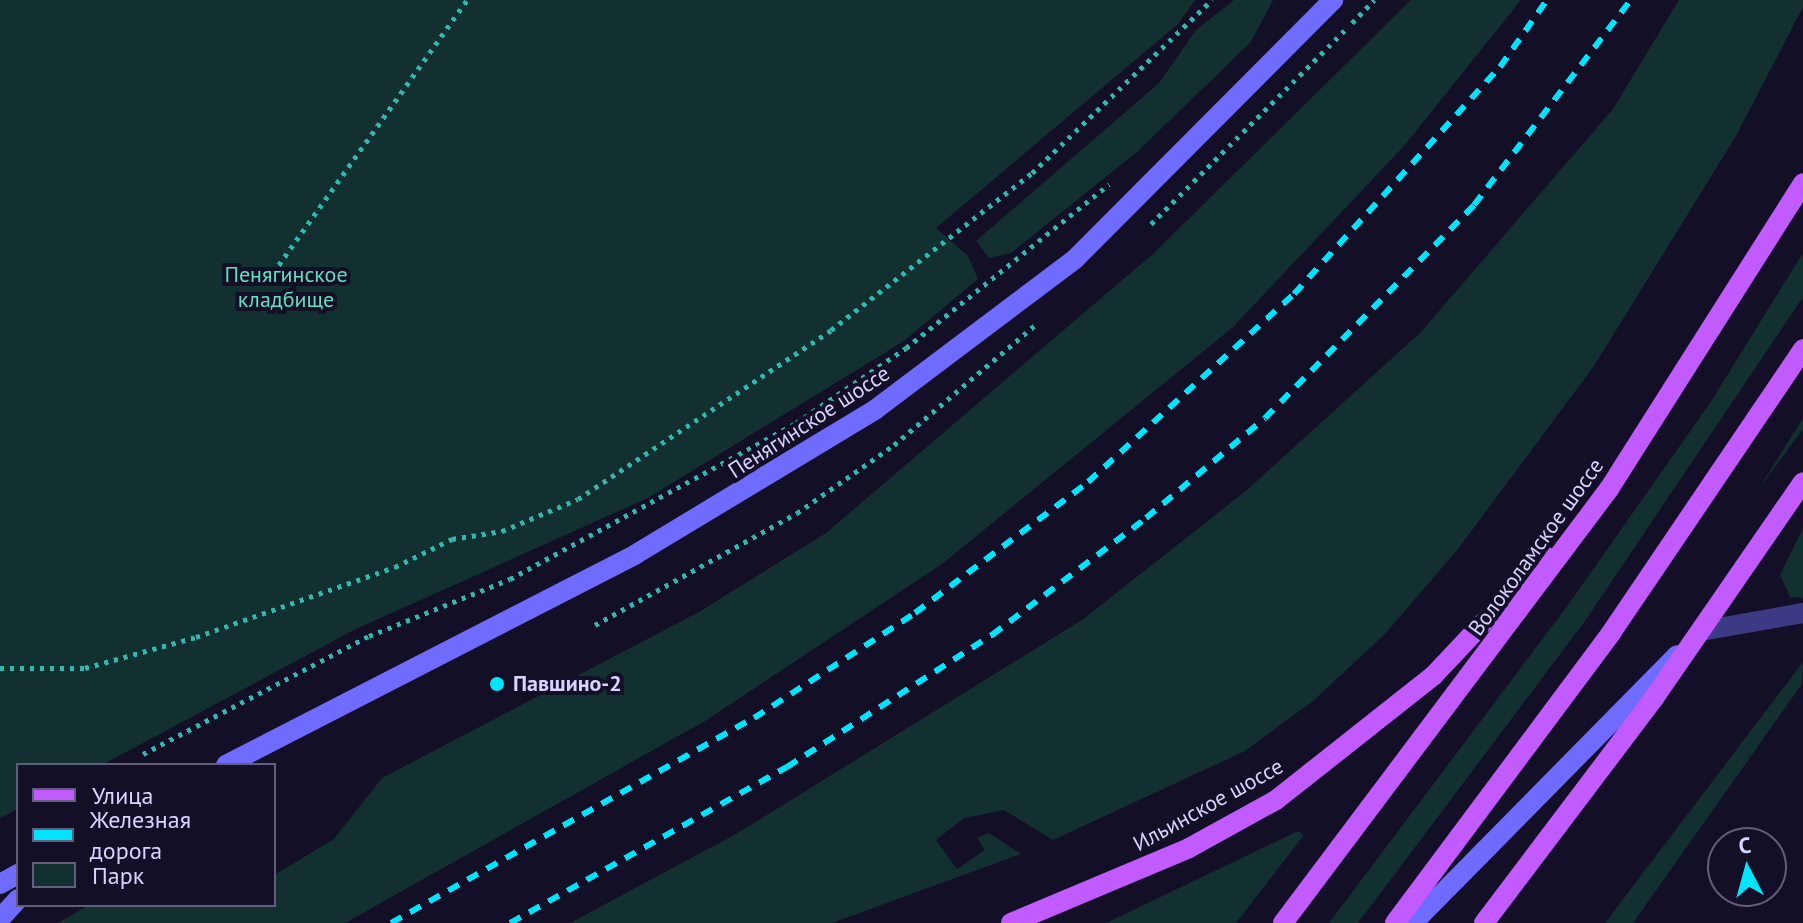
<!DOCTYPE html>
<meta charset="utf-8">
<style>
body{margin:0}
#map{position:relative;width:1803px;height:923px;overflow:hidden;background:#130f26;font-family:"PT Sans",sans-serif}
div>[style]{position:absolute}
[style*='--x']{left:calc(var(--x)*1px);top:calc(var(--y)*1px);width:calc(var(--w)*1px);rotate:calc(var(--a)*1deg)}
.green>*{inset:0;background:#12302f}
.path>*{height:5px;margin-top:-2.5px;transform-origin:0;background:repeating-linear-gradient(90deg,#2fb8b0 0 4px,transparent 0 10px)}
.service>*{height:20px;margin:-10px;padding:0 10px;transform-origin:10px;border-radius:10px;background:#3d3a85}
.secondary>*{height:20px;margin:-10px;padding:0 10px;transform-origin:10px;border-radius:10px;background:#6f6bff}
.primary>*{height:20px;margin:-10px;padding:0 10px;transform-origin:10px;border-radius:10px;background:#c25bff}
.rail>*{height:6px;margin-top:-3px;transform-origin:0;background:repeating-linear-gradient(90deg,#00e5ff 0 12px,transparent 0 22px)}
.dots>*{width:22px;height:22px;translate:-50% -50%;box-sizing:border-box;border:4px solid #130f26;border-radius:50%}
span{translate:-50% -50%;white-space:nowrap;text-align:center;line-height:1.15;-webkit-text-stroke:8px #130f26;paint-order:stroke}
.park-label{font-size:22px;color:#5fe0c0}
.street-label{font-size:22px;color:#d9d4ff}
.poi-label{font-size:22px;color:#d9d4ff;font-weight:700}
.left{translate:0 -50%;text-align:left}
.legend{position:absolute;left:16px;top:763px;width:260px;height:144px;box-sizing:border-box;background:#130f26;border:2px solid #625e7d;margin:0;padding:10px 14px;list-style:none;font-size:24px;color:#d9d4ff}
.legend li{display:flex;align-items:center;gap:16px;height:40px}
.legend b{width:40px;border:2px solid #625e7d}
.north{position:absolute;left:1707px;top:827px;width:80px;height:80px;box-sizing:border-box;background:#130f26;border:2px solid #625e7d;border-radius:50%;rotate:354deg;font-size:22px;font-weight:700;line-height:32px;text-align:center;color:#d9d4ff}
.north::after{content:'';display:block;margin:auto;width:28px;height:36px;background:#00e5ff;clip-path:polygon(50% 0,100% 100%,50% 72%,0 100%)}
</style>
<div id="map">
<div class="green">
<i style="clip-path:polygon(0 0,1195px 0,1178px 24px,936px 228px,968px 256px,978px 279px,904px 341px,648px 498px,356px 629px,102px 765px,18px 765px,18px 809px,0 818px)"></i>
<i style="clip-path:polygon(1234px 0,1273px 0,1251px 42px,1138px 151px,1011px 253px,989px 258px,976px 241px,1159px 83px,1196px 30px)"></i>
<i style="clip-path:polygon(1411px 0,1521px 0,1404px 146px,1232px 328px,942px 564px,705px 721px,345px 923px,58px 923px,89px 905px,274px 905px,274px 875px,334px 839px,382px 778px,699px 612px,826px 533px,1154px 253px)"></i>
<i style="clip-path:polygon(1679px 0,1803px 0,1803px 7px,1736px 136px,1594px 366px,1458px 549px,1385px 634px,1313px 701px,1245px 751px,1053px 840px,1004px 810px,964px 818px,936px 840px,957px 869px,985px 850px,977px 838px,989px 833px,1021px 854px,832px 923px,570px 923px,736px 834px,1082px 620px,1247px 490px,1421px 332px,1613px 109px)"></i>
<i style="clip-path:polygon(1803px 253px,1803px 297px,1585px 621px,1358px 923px,1329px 923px,1568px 605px,1710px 403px)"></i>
<i style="clip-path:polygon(1803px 418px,1803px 429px,1758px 490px)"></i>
<i style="clip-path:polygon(1803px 528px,1803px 598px,1790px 597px,1780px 575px)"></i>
<i style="clip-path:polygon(1803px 662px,1802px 684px,1633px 923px,1605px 923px)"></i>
<i style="clip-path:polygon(1298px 831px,1304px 835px,1236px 923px,1106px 923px)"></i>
</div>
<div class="path">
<i style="--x:1352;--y:23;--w:32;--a:-46"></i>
<i style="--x:1151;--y:224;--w:274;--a:-45"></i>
<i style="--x:273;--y:273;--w:335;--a:-54.6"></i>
<i style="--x:595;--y:625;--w:231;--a:-29"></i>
<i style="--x:797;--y:513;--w:118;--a:-35"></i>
<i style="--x:894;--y:445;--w:185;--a:-40.4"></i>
<i style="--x:0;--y:668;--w:85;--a:0"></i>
<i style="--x:85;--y:668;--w:115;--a:-15.6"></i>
<i style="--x:196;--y:637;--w:211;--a:-19.4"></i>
<i style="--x:395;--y:567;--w:64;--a:-26.2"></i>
<i style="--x:452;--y:539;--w:51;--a:-9.1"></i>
<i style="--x:502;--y:531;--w:82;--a:-22.8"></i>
<i style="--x:578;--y:499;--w:304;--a:-33.7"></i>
<i style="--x:831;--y:330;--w:255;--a:-38"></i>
<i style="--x:1032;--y:173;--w:250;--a:-43.9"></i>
<i style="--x:143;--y:754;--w:255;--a:-27.6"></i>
<i style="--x:369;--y:636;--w:152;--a:-22"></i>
<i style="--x:510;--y:579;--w:326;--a:-28.6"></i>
<i style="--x:796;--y:423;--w:133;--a:-34.3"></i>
<i style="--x:906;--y:348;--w:261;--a:-38.9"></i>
</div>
<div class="service">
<i style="--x:1701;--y:631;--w:104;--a:-10"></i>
</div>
<div class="secondary">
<i style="--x:226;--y:765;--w:461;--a:-27.2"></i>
<i style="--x:636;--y:554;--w:280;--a:-31.1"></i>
<i style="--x:876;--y:409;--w:249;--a:-37"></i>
<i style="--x:1075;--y:259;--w:366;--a:-45.1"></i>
<i style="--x:0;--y:884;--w:21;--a:-29"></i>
<i style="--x:0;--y:919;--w:27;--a:-48"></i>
<i style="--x:1413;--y:923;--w:376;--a:-45.4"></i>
</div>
<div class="primary">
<i style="--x:1011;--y:923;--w:193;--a:-22.8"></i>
<i style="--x:1189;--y:848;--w:99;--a:-28.9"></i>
<i style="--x:1276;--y:800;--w:201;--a:-38.3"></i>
<i style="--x:1434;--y:675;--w:163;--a:-46.7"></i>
<i style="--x:1283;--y:923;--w:543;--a:-53.09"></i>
<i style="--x:1609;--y:489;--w:362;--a:-57.6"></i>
<i style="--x:1395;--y:923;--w:362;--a:-53.3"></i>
<i style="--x:1611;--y:633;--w:343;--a:-55.9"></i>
<i style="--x:1484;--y:923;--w:282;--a:-52.9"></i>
<i style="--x:1654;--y:698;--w:262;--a:-55.4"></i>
</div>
<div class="rail">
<i style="--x:391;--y:923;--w:417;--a:-29.5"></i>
<i style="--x:754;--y:718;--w:192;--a:-33.1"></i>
<i style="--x:915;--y:613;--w:217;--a:-37.1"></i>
<i style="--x:1088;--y:482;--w:279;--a:-42.4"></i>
<i style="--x:1294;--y:294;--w:307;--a:-47.8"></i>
<i style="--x:1500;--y:67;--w:82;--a:-55"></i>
<i style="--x:510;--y:923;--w:318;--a:-29.4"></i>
<i style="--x:787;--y:767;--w:244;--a:-32.8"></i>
<i style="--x:992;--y:635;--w:193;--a:-37.2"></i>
<i style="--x:1146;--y:518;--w:155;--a:-40"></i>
<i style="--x:1265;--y:418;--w:298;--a:-45.5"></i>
<i style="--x:1474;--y:205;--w:258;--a:-52.6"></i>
</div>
<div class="dots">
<i style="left:497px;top:684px;background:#00e5ff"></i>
</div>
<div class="park-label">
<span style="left:286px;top:287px">Пенягинское<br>кладбище</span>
</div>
<div class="street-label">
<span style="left:809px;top:422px;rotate:-33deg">Пенягинское шоссе</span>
<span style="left:1536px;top:547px;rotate:-54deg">Волоколамское шоссе</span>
<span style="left:1208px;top:805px;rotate:-29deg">Ильинское шоссе</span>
</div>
<div class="poi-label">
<span class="left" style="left:513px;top:684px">Павшино-2</span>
</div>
<ul class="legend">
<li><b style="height:10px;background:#c25bff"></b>Улица</li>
<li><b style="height:10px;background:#00e5ff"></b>Железная дорога</li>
<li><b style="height:22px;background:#12302f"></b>Парк</li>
</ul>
<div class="north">С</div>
</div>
